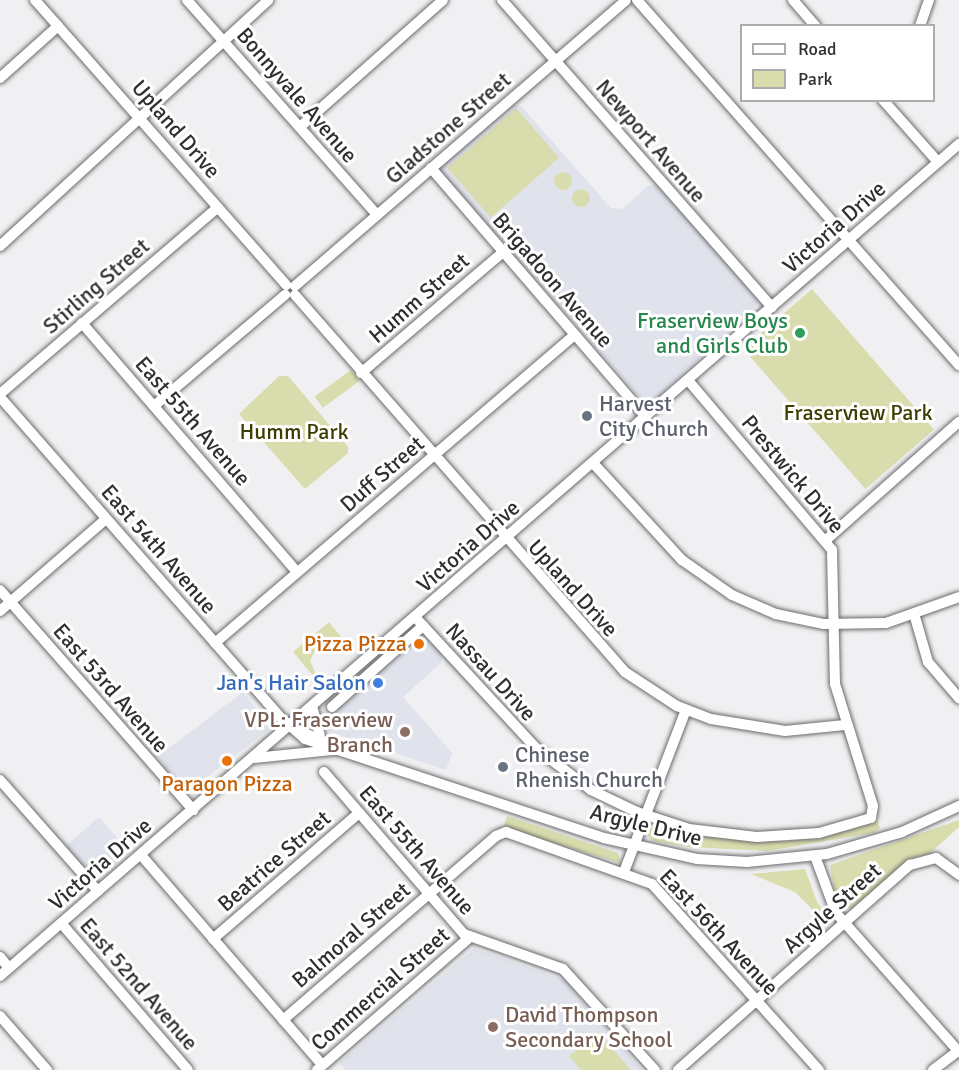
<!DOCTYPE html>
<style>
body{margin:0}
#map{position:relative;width:959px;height:1070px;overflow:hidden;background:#f0f0f2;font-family:Signika,sans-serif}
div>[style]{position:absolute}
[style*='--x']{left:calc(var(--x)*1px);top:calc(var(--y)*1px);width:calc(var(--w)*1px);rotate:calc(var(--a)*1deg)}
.built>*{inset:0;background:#e1e3ec;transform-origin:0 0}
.green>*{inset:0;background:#d9dcac;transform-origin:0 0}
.round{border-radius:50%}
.roads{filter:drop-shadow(0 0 2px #6b6c6d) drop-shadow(0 0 2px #6b6c6d)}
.minor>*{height:10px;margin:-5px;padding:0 5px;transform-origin:5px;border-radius:5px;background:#fff}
.dots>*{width:16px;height:16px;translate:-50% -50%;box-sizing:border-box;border:3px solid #fff;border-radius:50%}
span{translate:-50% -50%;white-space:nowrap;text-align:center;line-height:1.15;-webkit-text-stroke:6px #fff;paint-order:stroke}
.street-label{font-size:22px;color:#2f2f2f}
.leisure-label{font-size:22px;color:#27864d}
.right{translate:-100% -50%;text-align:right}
.worship-label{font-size:22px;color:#5b616d}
.left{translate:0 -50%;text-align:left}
.park-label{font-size:22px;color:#3d3d00}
.food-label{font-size:22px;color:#c56008}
.shop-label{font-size:22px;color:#366cbe}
.education-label{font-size:22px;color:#785e54}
.legend{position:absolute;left:740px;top:24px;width:195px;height:78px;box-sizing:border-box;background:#fff;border:2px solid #acacac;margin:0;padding:8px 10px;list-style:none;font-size:18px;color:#2f2f2f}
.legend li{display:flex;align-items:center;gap:12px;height:30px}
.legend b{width:30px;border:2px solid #acacac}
</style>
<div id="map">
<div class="built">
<i style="clip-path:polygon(512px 104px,521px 106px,611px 208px,622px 209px,648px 186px,658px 185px,760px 302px,648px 406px,442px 174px,442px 164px)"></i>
<i style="clip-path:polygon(426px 634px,442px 652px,441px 663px,403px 697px,452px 753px,446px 770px,321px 729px,319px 711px,332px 712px)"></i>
<i style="left:243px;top:692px;width:46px;height:107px;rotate:53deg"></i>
<i style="left:99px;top:817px;width:46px;height:44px;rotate:49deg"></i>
<i style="clip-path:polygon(474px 948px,565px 980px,642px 1070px,346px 1070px,339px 1063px)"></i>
</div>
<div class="green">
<i style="left:516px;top:108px;width:66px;height:91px;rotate:49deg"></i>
<i class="round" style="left:554px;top:172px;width:18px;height:18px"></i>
<i class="round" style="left:572px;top:189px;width:18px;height:18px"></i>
<i style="left:812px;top:289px;width:186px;height:91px;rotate:49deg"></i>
<i style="left:351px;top:370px;width:14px;height:45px;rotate:54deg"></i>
<i style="clip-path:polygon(279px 376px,288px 376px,348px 447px,348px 453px,305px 489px,239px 414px)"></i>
<i style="clip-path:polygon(329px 622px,355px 654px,333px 637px,319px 641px,310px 661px,321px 685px,293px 652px)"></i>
<i style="clip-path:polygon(507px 816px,618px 853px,621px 863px,503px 828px)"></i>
<i style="clip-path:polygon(877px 820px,880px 828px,873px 833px,767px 851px,687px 847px,653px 841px,646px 834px,655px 824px,707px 837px,787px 841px)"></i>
<i style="clip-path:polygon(959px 820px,959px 827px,929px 854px,912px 858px,851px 910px,836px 898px,830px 865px)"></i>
<i style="clip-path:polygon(805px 869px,817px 902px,831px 922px,828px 925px,795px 892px,751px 874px)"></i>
<i style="clip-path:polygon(598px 1032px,631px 1070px,581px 1070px,569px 1056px)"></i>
</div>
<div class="roads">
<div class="minor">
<i style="--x:35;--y:0;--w:380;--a:48.6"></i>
<i style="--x:187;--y:0;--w:287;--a:48.5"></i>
<i style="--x:502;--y:0;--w:409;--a:48.7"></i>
<i style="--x:637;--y:0;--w:487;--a:48.6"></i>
<i style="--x:793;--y:0;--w:35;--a:49"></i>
<i style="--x:920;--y:26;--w:28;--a:-71"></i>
<i style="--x:0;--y:78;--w:78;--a:-41.9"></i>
<i style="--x:883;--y:100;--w:83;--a:48.4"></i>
<i style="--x:300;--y:127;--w:191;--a:-41.6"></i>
<i style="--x:431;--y:168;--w:329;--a:49.2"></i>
<i style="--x:0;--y:246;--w:364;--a:-42.5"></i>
<i style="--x:295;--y:286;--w:437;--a:-40.8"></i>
<i style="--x:295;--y:295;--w:501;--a:48.8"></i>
<i style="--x:625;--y:672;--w:62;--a:33.2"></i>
<i style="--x:677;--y:706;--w:36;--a:21"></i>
<i style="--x:711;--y:719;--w:75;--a:9.2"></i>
<i style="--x:785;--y:731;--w:60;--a:-5.7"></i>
<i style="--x:82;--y:323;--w:329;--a:49.2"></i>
<i style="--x:361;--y:373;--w:187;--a:-40.4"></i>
<i style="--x:0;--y:394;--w:287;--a:-40.6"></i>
<i style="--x:0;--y:397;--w:425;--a:48.8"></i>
<i style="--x:280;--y:717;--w:33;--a:41"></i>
<i style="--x:305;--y:739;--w:315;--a:18.3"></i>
<i style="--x:604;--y:838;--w:95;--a:12.7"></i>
<i style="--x:697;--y:859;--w:50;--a:3.4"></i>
<i style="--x:747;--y:862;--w:80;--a:-5.7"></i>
<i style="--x:827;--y:854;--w:78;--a:-16.3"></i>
<i style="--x:902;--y:832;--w:63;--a:-24.5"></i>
<i style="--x:154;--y:406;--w:172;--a:-40.3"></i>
<i style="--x:593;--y:463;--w:132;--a:47.5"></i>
<i style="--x:682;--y:560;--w:61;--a:35"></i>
<i style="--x:732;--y:595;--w:48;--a:23.4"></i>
<i style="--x:776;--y:614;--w:48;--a:12"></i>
<i style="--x:823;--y:624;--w:63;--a:-0.9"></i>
<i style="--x:886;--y:623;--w:77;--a:-19.6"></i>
<i style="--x:826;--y:540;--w:178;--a:-41.6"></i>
<i style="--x:0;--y:590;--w:293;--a:48.7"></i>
<i style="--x:0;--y:611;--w:140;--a:-41"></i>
<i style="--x:415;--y:617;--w:180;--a:47.3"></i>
<i style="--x:537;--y:749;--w:68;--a:37.2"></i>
<i style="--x:591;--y:790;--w:51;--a:25.6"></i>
<i style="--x:637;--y:812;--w:55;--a:18.1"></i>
<i style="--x:689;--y:829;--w:68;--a:6.7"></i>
<i style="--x:757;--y:837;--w:62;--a:-3.7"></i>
<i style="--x:819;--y:833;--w:54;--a:-16.1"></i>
<i style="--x:871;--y:818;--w:12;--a:-81"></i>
<i style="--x:873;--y:806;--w:128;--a:-107.3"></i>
<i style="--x:835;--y:684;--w:134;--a:-91.3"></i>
<i style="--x:832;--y:550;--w:223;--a:-130.3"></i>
<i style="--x:915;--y:617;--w:47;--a:73.9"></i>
<i style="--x:928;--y:662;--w:48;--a:49.3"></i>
<i style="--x:215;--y:643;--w:473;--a:-40.6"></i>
<i style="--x:312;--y:706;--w:30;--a:75"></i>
<i style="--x:332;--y:707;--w:122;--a:-41.7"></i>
<i style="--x:289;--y:726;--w:43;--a:23.6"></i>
<i style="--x:254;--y:758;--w:88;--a:-5.8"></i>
<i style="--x:324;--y:772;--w:214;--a:49.2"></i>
<i style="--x:464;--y:934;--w:105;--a:19.5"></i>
<i style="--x:563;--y:969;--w:137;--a:47.7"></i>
<i style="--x:0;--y:780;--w:148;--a:48.6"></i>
<i style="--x:141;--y:855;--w:277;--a:49.2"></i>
<i style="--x:815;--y:856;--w:61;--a:69.8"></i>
<i style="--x:836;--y:913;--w:186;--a:48.5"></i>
<i style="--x:624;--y:872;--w:173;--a:-69.1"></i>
<i style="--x:61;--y:923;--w:194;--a:49.2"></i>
<i style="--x:213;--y:939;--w:193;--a:-40.8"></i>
<i style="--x:0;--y:957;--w:14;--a:51"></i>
<i style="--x:0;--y:976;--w:1270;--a:-40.94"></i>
<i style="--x:0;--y:1016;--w:72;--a:49"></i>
<i style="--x:283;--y:1020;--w:281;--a:-40.8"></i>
<i style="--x:496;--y:836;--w:11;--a:-22"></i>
<i style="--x:506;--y:832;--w:155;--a:19.6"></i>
<i style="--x:652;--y:884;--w:250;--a:48.1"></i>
<i style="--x:317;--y:1070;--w:201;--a:-41"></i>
<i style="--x:678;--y:1070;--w:310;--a:-41.5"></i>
<i style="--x:910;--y:865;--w:27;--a:-15"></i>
<i style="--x:936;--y:858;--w:29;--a:36"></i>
<i style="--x:933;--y:1070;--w:31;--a:-37"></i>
</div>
</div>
<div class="dots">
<i style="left:800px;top:333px;background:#2e9e5b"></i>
<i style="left:587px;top:416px;background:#6b7280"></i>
<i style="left:419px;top:644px;background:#e8710a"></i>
<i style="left:378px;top:683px;background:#3f7fe0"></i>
<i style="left:405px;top:732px;background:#8d6e63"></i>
<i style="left:227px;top:761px;background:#e8710a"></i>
<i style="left:503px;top:767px;background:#6b7280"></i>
<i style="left:493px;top:1027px;background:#8d6e63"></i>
</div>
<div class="street-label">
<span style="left:297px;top:95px;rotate:49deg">Bonnyvale Avenue</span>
<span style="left:448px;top:128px;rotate:-41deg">Gladstone Street</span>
<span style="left:176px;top:129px;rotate:49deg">Upland Drive</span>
<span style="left:651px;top:141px;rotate:49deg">Newport Avenue</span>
<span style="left:834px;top:227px;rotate:-41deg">Victoria Drive</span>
<span style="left:553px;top:280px;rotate:49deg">Brigadoon Avenue</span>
<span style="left:96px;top:286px;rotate:-41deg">Stirling Street</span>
<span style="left:419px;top:298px;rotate:-41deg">Humm Street</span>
<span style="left:193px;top:421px;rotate:49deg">East 55th Avenue</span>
<span style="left:382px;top:474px;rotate:-41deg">Duff Street</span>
<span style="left:793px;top:474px;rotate:50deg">Prestwick Drive</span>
<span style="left:468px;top:546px;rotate:-41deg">Victoria Drive</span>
<span style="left:159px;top:549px;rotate:49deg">East 54th Avenue</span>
<span style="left:573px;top:588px;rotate:48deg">Upland Drive</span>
<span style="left:491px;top:672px;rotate:48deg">Nassau Drive</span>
<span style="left:111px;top:688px;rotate:49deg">East 53rd Avenue</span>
<span style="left:646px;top:825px;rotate:14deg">Argyle Drive</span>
<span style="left:417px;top:850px;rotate:49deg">East 55th Avenue</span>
<span style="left:274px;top:861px;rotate:-41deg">Beatrice Street</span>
<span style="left:100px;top:864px;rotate:-41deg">Victoria Drive</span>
<span style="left:832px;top:908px;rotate:-42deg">Argyle Street</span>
<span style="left:719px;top:932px;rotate:47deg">East 56th Avenue</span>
<span style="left:351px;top:935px;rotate:-41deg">Balmoral Street</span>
<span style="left:139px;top:984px;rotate:49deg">East 52nd Avenue</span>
<span style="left:380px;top:989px;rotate:-41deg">Commercial Street</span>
</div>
<div class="leisure-label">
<span class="right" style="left:788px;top:333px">Fraserview Boys<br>and Girls Club</span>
</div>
<div class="worship-label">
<span class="left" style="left:599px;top:416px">Harvest<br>City Church</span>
<span class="left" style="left:515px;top:767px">Chinese<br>Rhenish Church</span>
</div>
<div class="park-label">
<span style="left:858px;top:413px">Fraserview Park</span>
<span style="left:294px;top:432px">Humm Park</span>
</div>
<div class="food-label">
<span class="right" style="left:407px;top:644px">Pizza Pizza</span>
<span style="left:227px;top:784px">Paragon Pizza</span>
</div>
<div class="shop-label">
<span class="right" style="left:366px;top:683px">Jan's Hair Salon</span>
</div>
<div class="education-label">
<span class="right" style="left:393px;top:732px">VPL: Fraserview<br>Branch</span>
<span class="left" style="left:505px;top:1027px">David Thompson<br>Secondary School</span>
</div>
<ul class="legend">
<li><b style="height:8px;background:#fff"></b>Road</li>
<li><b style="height:16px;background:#d9dcac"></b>Park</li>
</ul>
</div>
